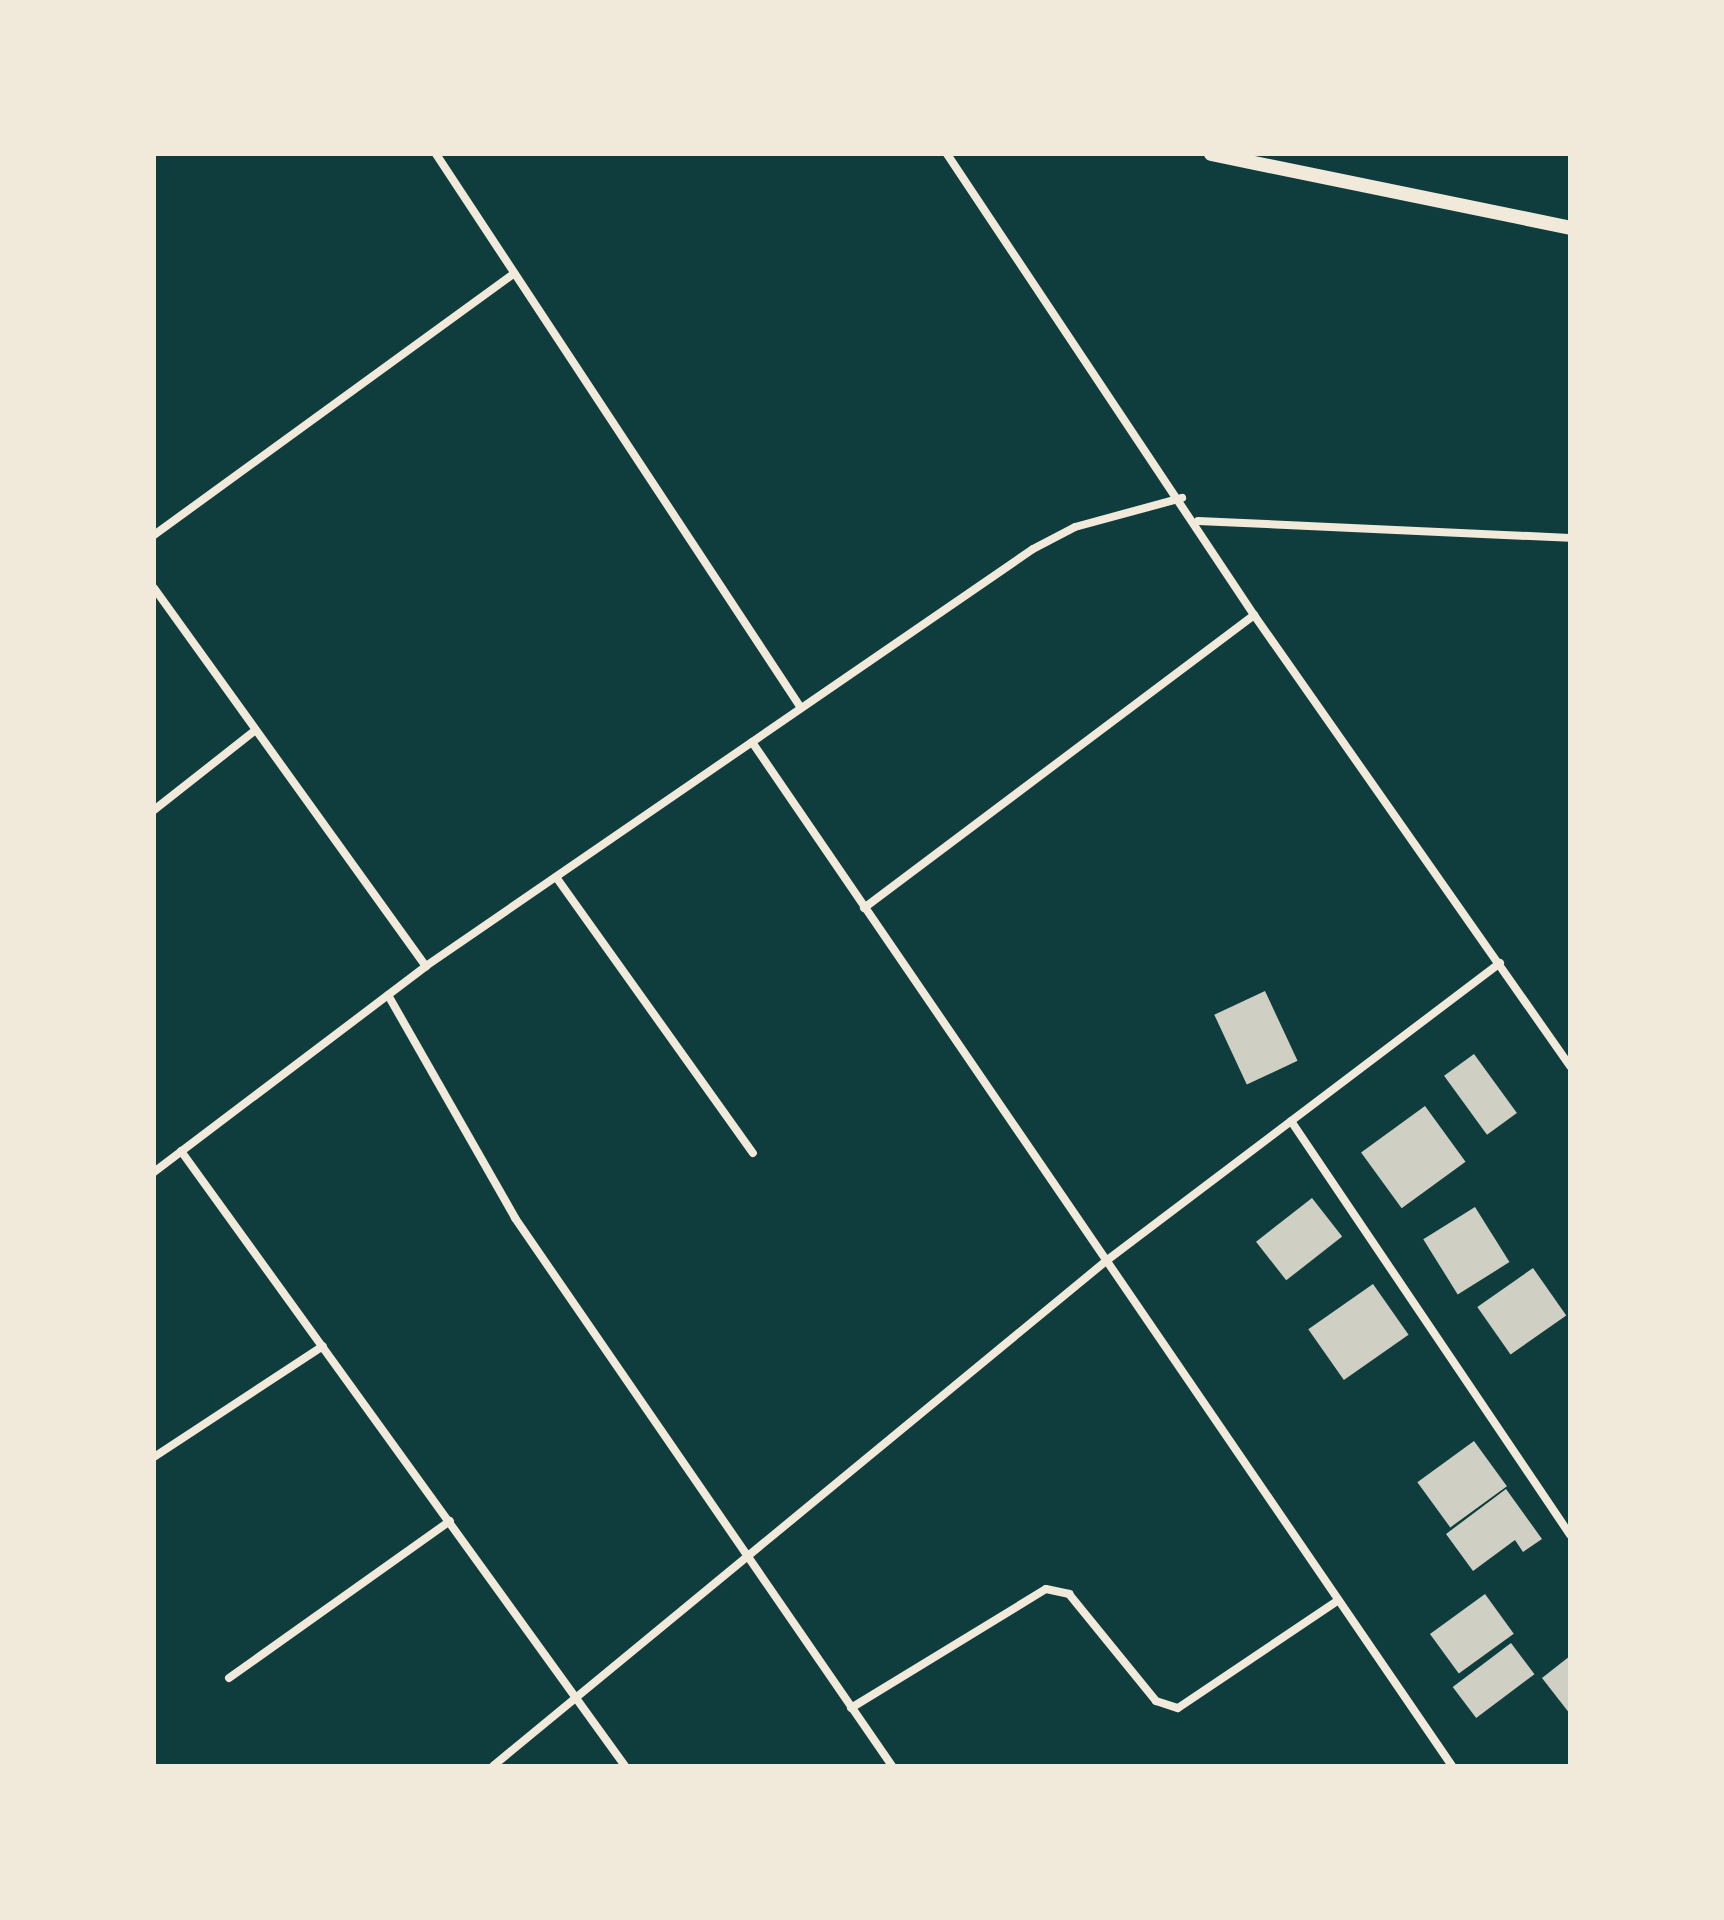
<!DOCTYPE html>
<style>
body{margin:0}
#map{position:relative;width:1724px;height:1920px;overflow:hidden;background:#0f3d3e;font-family:Bitter,serif}
div>[style]{position:absolute}
[style*='--x']{left:calc(var(--x)*1px);top:calc(var(--y)*1px);width:calc(var(--w)*1px);rotate:calc(var(--a)*1deg)}
.building>*{inset:0;background:#cfcfc3;transform-origin:0 0}
.minor>*{height:8px;margin:-4px;padding:0 4px;transform-origin:4px;border-radius:4px;background:#f1e9da}
.tertiary>*{height:14px;margin:-7px;padding:0 7px;transform-origin:7px;border-radius:7px;background:#f1e9da}
span{translate:-50% -50%;white-space:nowrap;text-align:center;line-height:1.15;-webkit-text-stroke:7px #f1e9da;paint-order:stroke}
.frame{position:absolute;inset:0;border:156px solid #f1e9da;pointer-events:none}
</style>
<div id="map">
<div class="building">
<i style="left:1265px;top:991px;width:77px;height:56px;rotate:65deg"></i>
<i style="left:1474px;top:1054px;width:73px;height:37px;rotate:54deg"></i>
<i style="left:1425px;top:1106px;width:69px;height:79px;rotate:54deg"></i>
<i style="left:1312px;top:1198px;width:49px;height:71px;rotate:52deg"></i>
<i style="left:1475px;top:1207px;width:65px;height:61px;rotate:58deg"></i>
<i style="left:1533px;top:1268px;width:58px;height:68px;rotate:55deg"></i>
<i style="left:1373px;top:1284px;width:62px;height:79px;rotate:55deg"></i>
<i style="left:1474px;top:1441px;width:56px;height:70px;rotate:54deg"></i>
<i style="clip-path:polygon(1506px 1489px,1542px 1539px,1523px 1552px,1515px 1540px,1473px 1571px,1446px 1534px)"></i>
<i style="left:1485px;top:1594px;width:49px;height:68px;rotate:54deg"></i>
<i style="left:1511px;top:1643px;width:39px;height:73px;rotate:53deg"></i>
<i style="clip-path:polygon(1570px 1656px,1570px 1714px,1542px 1678px)"></i>
</div>
<div class="minor">
<i style="--x:436;--y:154;--w:663;--a:56.62"></i>
<i style="--x:947;--y:154;--w:554;--a:56.34"></i>
<i style="--x:1254;--y:615;--w:551;--a:54.98"></i>
<i style="--x:1198;--y:521;--w:372;--a:2.6"></i>
<i style="--x:154;--y:535;--w:445;--a:-36"></i>
<i style="--x:154;--y:588;--w:466;--a:54.3"></i>
<i style="--x:752;--y:742;--w:1240;--a:55.64"></i>
<i style="--x:154;--y:810;--w:125;--a:-38.2"></i>
<i style="--x:556;--y:877;--w:339;--a:54.5"></i>
<i style="--x:864;--y:908;--w:488;--a:-36.9"></i>
<i style="--x:388;--y:995;--w:257;--a:60.3"></i>
<i style="--x:515;--y:1218;--w:665;--a:55.47"></i>
<i style="--x:1291;--y:1121;--w:499;--a:56"></i>
<i style="--x:181;--y:1151;--w:759;--a:54.17"></i>
<i style="--x:154;--y:1172;--w:341;--a:-37.1"></i>
<i style="--x:426;--y:966;--w:736;--a:-34.49"></i>
<i style="--x:1033;--y:549;--w:47;--a:-27.6"></i>
<i style="--x:1075;--y:527;--w:111;--a:-15.2"></i>
<i style="--x:154;--y:1457;--w:202;--a:-33.3"></i>
<i style="--x:229;--y:1678;--w:271;--a:-35.4"></i>
<i style="--x:851;--y:1708;--w:228;--a:-31.4"></i>
<i style="--x:1046;--y:1589;--w:24;--a:12"></i>
<i style="--x:1069;--y:1594;--w:138;--a:50.9"></i>
<i style="--x:1156;--y:1701;--w:23;--a:18"></i>
<i style="--x:1178;--y:1708;--w:192;--a:-33.9"></i>
<i style="--x:493;--y:1766;--w:794;--a:-39.48"></i>
<i style="--x:1106;--y:1261;--w:494;--a:-37.1"></i>
</div>
<div class="tertiary">
<i style="--x:1211;--y:154;--w:367;--a:11.6"></i>
</div>
<div class="frame"></div>
</div>
